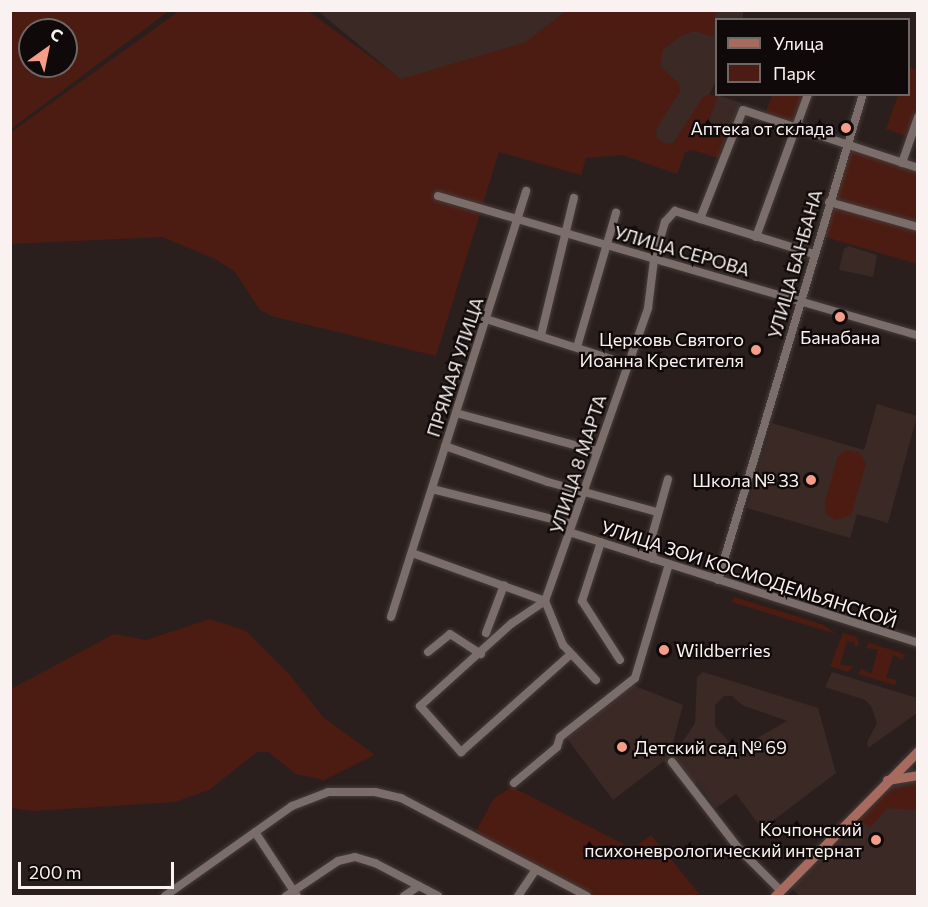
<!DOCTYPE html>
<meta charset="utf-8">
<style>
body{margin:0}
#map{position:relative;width:928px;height:907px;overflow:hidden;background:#2a1f1c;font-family:Commissioner,sans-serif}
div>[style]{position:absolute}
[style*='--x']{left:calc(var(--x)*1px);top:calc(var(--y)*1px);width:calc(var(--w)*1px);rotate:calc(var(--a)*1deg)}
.built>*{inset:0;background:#3a2925;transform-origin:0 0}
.green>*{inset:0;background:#4c1c12}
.roads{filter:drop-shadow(0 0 2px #453c3a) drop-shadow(0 0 2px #453c3a)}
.minor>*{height:8px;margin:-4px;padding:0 4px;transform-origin:4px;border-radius:4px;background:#7b6d6a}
.major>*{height:9px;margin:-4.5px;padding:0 4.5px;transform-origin:4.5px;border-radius:4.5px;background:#a66b5e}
.dots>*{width:16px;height:16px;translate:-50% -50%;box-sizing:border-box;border:3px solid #0f0a09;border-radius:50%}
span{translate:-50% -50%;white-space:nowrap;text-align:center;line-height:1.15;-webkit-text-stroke:4.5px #0f0a09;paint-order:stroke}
.poi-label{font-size:18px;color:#faf2f0}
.right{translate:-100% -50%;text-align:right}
.left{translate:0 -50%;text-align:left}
.street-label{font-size:18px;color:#faf2f0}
.frame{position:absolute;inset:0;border:12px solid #faf2f0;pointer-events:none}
.legend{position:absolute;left:715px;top:18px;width:195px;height:78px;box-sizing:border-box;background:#0f0a09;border:2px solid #6d6765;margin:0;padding:8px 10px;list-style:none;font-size:18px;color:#faf2f0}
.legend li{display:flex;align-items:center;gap:12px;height:30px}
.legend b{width:30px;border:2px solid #6d6765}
.north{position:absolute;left:18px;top:18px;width:60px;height:60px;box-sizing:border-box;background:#0f0a09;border:2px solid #6d6765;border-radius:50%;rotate:33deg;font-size:16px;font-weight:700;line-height:24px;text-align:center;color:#faf2f0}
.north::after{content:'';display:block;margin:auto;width:21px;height:27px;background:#f49e8a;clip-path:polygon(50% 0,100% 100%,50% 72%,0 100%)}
.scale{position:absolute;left:18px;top:862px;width:156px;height:27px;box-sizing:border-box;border:3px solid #faf2f0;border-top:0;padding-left:8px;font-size:18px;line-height:21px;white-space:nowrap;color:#faf2f0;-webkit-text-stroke:4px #0f0a09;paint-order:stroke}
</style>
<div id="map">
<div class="built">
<i style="clip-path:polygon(318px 11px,743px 11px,743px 19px,716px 20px,716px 81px,675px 162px,427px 101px)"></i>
<i style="left:717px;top:95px;width:26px;height:34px;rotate:18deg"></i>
<i style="clip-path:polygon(848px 246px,877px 255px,873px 277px,839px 270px,844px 249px)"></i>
<i style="clip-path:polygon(877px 404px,917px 416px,888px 523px,857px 514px,850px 538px,747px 508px,772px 423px,864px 450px)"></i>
<i style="clip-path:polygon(evenodd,703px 672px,818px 708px,836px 773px,762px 829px,736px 794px,716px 808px,697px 782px,688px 789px,664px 761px,613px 800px,565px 736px,633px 685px,683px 705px,672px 746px,681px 744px,695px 723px,697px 677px,703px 672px,724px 696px,732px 696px,742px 705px,787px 721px,736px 750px,715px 726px,715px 705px,724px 696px)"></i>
<i style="clip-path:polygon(832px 672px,917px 698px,917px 713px,868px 748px,867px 742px,877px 723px,871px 706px,865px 700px,825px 687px)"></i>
<i style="clip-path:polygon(917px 780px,917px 896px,799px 896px,790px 886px,886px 787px)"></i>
</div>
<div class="green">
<i style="clip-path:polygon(evenodd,11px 10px,169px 10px,169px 11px,11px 129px,11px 10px,30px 30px,66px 30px,66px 66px,30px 66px,30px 30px)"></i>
<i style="clip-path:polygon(179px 11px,308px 11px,401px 79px,526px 42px,566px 11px,721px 11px,715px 14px,714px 37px,694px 31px,681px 36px,663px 50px,660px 66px,679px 84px,680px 92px,656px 129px,657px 138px,665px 144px,673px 143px,703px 97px,709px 94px,718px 97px,707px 124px,709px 131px,726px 136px,718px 158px,693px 150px,685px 152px,677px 174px,622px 155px,586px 158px,581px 175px,499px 152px,436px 356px,271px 316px,260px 310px,235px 272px,215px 259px,162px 237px,11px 244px,10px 133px)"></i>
<i style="clip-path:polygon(909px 67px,917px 71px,917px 110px,908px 137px,886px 129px,898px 95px,908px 94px)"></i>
<i style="clip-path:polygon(772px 95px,803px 95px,793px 124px,765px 114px)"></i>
<i style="clip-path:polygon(850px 149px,917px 171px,917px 264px,825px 237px)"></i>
<i style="clip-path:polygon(846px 450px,860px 453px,866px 464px,851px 515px,835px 520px,826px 514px,825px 502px,838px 456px)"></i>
<i style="clip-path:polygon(735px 597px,822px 624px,836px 634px,731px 602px)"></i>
<i style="clip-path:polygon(210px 619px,246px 631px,289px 674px,323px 717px,375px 755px,324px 780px,296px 774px,268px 752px,257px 752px,209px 790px,175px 802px,33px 811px,11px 808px,11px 689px,114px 634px,146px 640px)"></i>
<i style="clip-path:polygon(843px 633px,857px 637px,859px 645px,855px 647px,855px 643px,847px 641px,840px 665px,853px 666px,848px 672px,830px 666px)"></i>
<i style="clip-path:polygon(869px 643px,904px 654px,903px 660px,893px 655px,886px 678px,897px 680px,895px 685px,858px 674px,861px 669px,871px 674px,878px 650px,866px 648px)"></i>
<i style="clip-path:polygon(917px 784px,917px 810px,887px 808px,870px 828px,860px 820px,888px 791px)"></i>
<i style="clip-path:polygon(512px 787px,633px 849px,651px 835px,701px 896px,595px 896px,475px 833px,494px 798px)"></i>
</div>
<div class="roads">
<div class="minor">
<i style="--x:902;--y:163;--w:49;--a:-70.8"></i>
<i style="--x:438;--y:196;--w:500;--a:16.2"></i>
<i style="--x:829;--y:202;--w:92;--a:15.7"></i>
<i style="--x:700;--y:219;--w:117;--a:-68.5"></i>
<i style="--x:743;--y:110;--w:184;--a:18.3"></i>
<i style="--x:756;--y:237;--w:152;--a:-70"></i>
<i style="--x:486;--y:319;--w:148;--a:17.7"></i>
<i style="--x:541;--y:335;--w:141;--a:-76.5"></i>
<i style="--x:577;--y:347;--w:140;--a:-73.8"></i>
<i style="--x:456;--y:413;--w:146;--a:15.1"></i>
<i style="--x:445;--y:446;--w:109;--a:19.3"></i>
<i style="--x:548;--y:482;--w:113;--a:15.4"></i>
<i style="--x:432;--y:489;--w:144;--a:14"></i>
<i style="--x:572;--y:533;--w:363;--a:17.6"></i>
<i style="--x:601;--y:542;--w:62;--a:107.9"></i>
<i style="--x:582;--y:601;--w:70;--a:57.2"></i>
<i style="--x:412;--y:553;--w:141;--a:19.8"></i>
<i style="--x:653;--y:559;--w:23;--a:-92"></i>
<i style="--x:652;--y:536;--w:59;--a:-74.3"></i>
<i style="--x:718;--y:580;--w:507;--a:-73.39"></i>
<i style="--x:545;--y:601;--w:40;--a:146"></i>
<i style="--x:512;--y:623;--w:124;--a:137.9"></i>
<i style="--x:420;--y:706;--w:62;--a:48.3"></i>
<i style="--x:461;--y:752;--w:147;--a:-41.7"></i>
<i style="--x:391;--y:617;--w:447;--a:-72.4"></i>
<i style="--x:486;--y:633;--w:51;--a:-69.4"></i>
<i style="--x:428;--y:652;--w:28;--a:-39"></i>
<i style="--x:450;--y:634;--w:37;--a:33"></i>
<i style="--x:596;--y:680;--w:48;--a:-133.3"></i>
<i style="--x:563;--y:645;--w:48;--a:-112.2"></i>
<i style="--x:545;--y:601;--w:311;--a:-70.6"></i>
<i style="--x:648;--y:308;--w:48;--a:-82.9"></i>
<i style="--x:654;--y:260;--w:40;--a:-74"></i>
<i style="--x:665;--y:222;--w:15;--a:-48"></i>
<i style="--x:675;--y:211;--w:145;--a:17.2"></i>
<i style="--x:672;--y:762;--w:110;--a:52.4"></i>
<i style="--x:739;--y:849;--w:58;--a:45"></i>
<i style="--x:514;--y:783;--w:56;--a:-39.9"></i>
<i style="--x:557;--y:747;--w:10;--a:-73"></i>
<i style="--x:560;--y:737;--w:95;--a:-38.2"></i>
<i style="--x:635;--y:678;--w:119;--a:-73.4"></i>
<i style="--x:255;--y:832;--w:77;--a:56.7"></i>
<i style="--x:165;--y:896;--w:156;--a:-35.3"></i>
<i style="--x:292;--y:806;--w:39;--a:-21"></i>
<i style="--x:328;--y:792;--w:47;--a:0"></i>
<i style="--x:375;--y:792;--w:27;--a:13"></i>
<i style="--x:401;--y:798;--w:210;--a:27.8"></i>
<i style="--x:286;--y:896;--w:63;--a:-33.9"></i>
<i style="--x:338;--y:861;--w:17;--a:-13"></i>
<i style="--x:355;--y:857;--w:21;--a:17"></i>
<i style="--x:375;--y:863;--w:71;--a:27.6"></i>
<i style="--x:404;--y:896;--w:18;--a:-34"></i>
<i style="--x:518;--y:896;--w:32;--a:-56"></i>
</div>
<div class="major">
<i style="--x:887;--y:780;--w:31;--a:-9"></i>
<i style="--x:775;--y:896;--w:204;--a:-45.4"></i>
</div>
</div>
<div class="dots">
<i style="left:846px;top:128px;background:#f49e8a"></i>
<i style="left:840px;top:317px;background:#f49e8a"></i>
<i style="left:756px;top:350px;background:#f49e8a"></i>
<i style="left:811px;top:480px;background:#f49e8a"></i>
<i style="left:664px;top:650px;background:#f49e8a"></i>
<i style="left:622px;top:747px;background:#f49e8a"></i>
<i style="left:876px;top:840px;background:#f49e8a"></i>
</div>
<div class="poi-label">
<span class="right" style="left:834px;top:128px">Аптека от склада</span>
<span style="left:840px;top:337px">Банабана</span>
<span class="right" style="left:744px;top:350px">Церковь Святого<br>Иоанна Крестителя</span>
<span class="right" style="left:799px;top:480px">Школа № 33</span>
<span class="left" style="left:676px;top:650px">Wildberries</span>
<span class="left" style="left:634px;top:747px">Детский сад № 69</span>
<span class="right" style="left:862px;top:840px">Кочпонский<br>психоневрологический интернат</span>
</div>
<div class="street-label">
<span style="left:682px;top:251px;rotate:16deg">УЛИЦА СЕРОВА</span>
<span style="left:795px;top:264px;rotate:-74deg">УЛИЦА БАНБАНА</span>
<span style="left:455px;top:367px;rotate:-72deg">ПРЯМАЯ УЛИЦА</span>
<span style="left:578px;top:464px;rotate:-72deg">УЛИЦА 8 МАРТА</span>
<span style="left:749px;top:574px;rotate:18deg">УЛИЦА ЗОИ КОСМОДЕМЬЯНСКОЙ</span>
</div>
<div class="frame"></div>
<ul class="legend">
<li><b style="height:8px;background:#a66b5e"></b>Улица</li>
<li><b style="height:16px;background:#4c1c12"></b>Парк</li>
</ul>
<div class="north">С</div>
<div class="scale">200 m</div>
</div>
